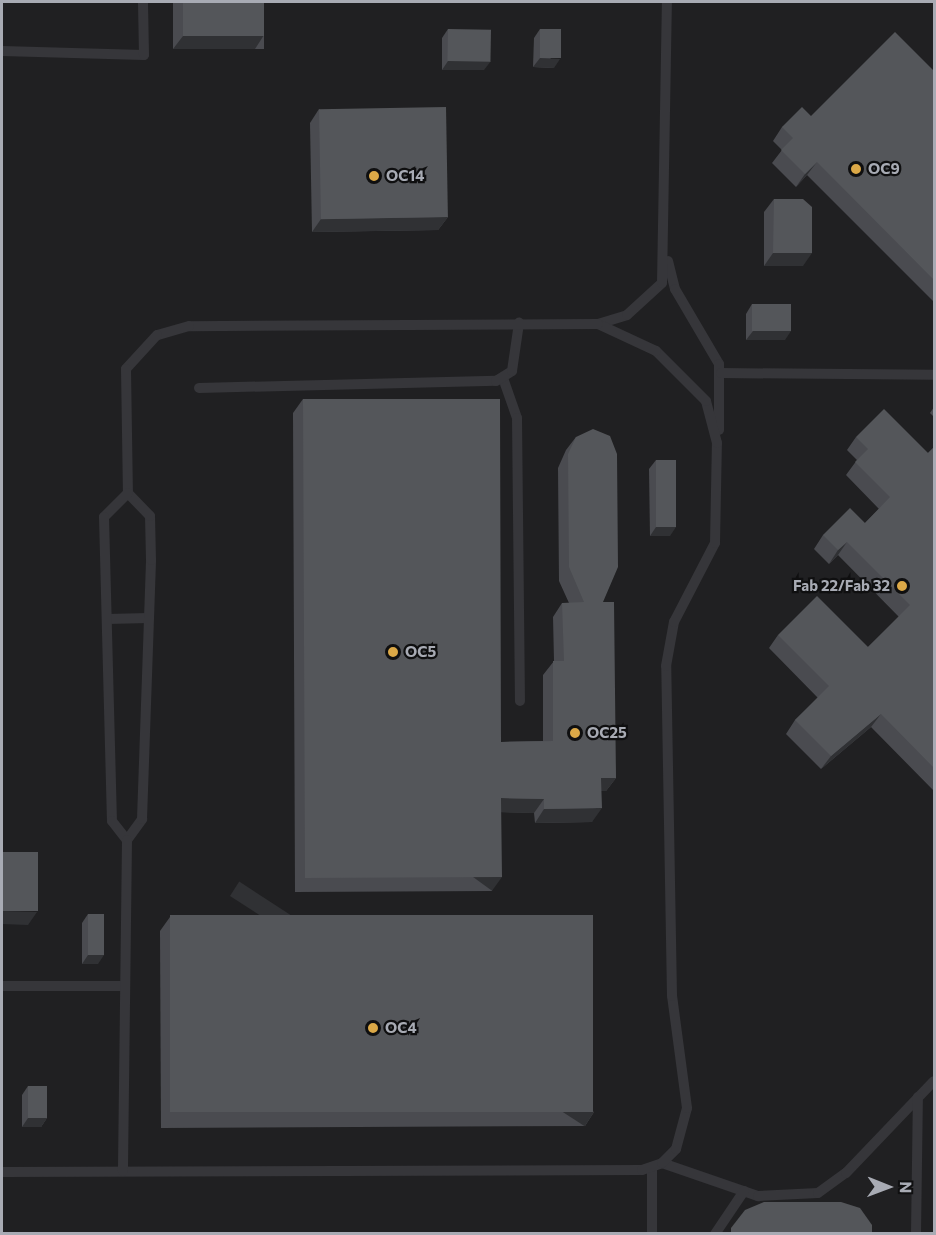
<!DOCTYPE html>
<style>
body{margin:0}
#map{position:relative;width:936px;height:1235px;overflow:hidden;background:#141415;font-family:Commissioner,sans-serif}
div>[style]{position:absolute}
[style*='--x']{left:calc(var(--x)*1px);top:calc(var(--y)*1px);width:calc(var(--w)*1px);rotate:calc(var(--a)*1deg)}
.built>*{inset:0;background:#202022;transform-origin:0 0}
.service>*{height:10px;margin:-5px;padding:0 5px;transform-origin:5px;border-radius:5px;background:#36363a}
.wall>*{inset:0;background:#4a4b50;transform-origin:0 0}
.shaded-wall>*{inset:0;background:#303134;transform-origin:0 0}
.building>*{inset:0;background:#54565a;transform-origin:0 0}
.dots>*{width:16px;height:16px;translate:-50% -50%;box-sizing:border-box;border:3px solid #0f0f10;border-radius:50%}
span{translate:-50% -50%;white-space:nowrap;text-align:center;line-height:1.15;-webkit-text-stroke:4.5px #0f0f10;paint-order:stroke}
.poi-label{font-size:15px;color:#a8abb4;font-weight:700}
.left{translate:0 -50%;text-align:left}
.right{translate:-100% -50%;text-align:right}
.frame{position:absolute;inset:0;border:3px solid #a8abb4;pointer-events:none}
.north{position:absolute;left:858px;top:1157px;width:60px;height:60px;-webkit-text-stroke:4px #0f0f10;paint-order:stroke;rotate:91deg;font-size:16px;font-weight:700;line-height:24px;text-align:center;color:#a8abb4}
.north::after{content:'';display:block;margin:auto;width:21px;height:27px;background:#a8abb4;clip-path:polygon(50% 0,100% 100%,50% 72%,0 100%)}
</style>
<div id="map">
<div class="built">
<i style="left:2px;top:2px;width:932px;height:1231px"></i>
</div>
<div class="service">
<i style="--x:2;--y:51;--w:142;--a:1.6"></i>
<i style="--x:144;--y:55;--w:53;--a:-91.1"></i>
<i style="--x:668;--y:261;--w:29;--a:76"></i>
<i style="--x:675;--y:289;--w:87;--a:59.6"></i>
<i style="--x:719;--y:364;--w:66;--a:90"></i>
<i style="--x:598;--y:324;--w:30;--a:-17"></i>
<i style="--x:627;--y:315;--w:47;--a:-42.4"></i>
<i style="--x:662;--y:283;--w:281;--a:-89"></i>
<i style="--x:721;--y:373;--w:213;--a:0.5"></i>
<i style="--x:503;--y:378;--w:42;--a:70.7"></i>
<i style="--x:517;--y:418;--w:283;--a:89.4"></i>
<i style="--x:199;--y:388;--w:297;--a:-1.4"></i>
<i style="--x:496;--y:381;--w:19;--a:-32"></i>
<i style="--x:512;--y:371;--w:49;--a:-81.7"></i>
<i style="--x:107;--y:619;--w:42;--a:-1.4"></i>
<i style="--x:127;--y:840;--w:26;--a:-54"></i>
<i style="--x:142;--y:819;--w:259;--a:-88"></i>
<i style="--x:151;--y:560;--w:44;--a:-91.3"></i>
<i style="--x:150;--y:516;--w:32;--a:-134"></i>
<i style="--x:2;--y:986;--w:123;--a:0"></i>
<i style="--x:662;--y:1163;--w:102;--a:19"></i>
<i style="--x:758;--y:1196;--w:60;--a:-2.9"></i>
<i style="--x:818;--y:1193;--w:34;--a:-36"></i>
<i style="--x:846;--y:1173;--w:127;--a:-46.3"></i>
<i style="--x:652;--y:1167;--w:67;--a:90"></i>
<i style="--x:2;--y:1172;--w:640;--a:-0.18"></i>
<i style="--x:642;--y:1170;--w:21;--a:-19"></i>
<i style="--x:662;--y:1163;--w:20;--a:-45"></i>
<i style="--x:676;--y:1149;--w:42;--a:-75"></i>
<i style="--x:687;--y:1108;--w:113;--a:-97.6"></i>
<i style="--x:672;--y:996;--w:330;--a:-91"></i>
<i style="--x:666;--y:666;--w:45;--a:-79.7"></i>
<i style="--x:674;--y:622;--w:89;--a:-62.6"></i>
<i style="--x:715;--y:543;--w:100;--a:-88.9"></i>
<i style="--x:717;--y:443;--w:43;--a:-104.7"></i>
<i style="--x:706;--y:401;--w:71;--a:-135"></i>
<i style="--x:656;--y:351;--w:64;--a:-155"></i>
<i style="--x:598;--y:324;--w:409;--a:179.7"></i>
<i style="--x:189;--y:326;--w:33;--a:164"></i>
<i style="--x:157;--y:335;--w:46;--a:132.4"></i>
<i style="--x:126;--y:369;--w:124;--a:89.1"></i>
<i style="--x:128;--y:493;--w:34;--a:135"></i>
<i style="--x:104;--y:517;--w:304;--a:88.5"></i>
<i style="--x:112;--y:821;--w:24;--a:52"></i>
<i style="--x:127;--y:840;--w:331;--a:90.7"></i>
<i style="--x:715;--y:1234;--w:52;--a:-56"></i>
<i style="--x:916;--y:1234;--w:137;--a:-89.2"></i>
</div>
<div class="wall">
<i style="left:173px;top:2px;width:91px;height:47px"></i>
<i style="clip-path:polygon(448px 29px,484px 70px,442px 70px,442px 38px)"></i>
<i style="clip-path:polygon(540px 29px,554px 68px,533px 67px,534px 38px)"></i>
<i style="clip-path:polygon(934px 71px,934px 302px,807px 175px,796px 187px,772px 163px,782px 150px,773px 141px,782px 127px)"></i>
<i style="clip-path:polygon(319px 109px,448px 217px,438px 230px,312px 232px,310px 123px)"></i>
<i style="clip-path:polygon(774px 199px,803px 266px,764px 266px,764px 212px)"></i>
<i style="clip-path:polygon(752px 304px,785px 340px,746px 340px,746px 314px)"></i>
<i style="clip-path:polygon(303px 399px,501px 742px,543px 741px,543px 675px,554px 661px,553px 617px,562px 603px,569px 603px,559px 581px,558px 468px,566px 450px,576px 437px,603px 602px,616px 778px,606px 791px,601px 791px,592px 822px,535px 823px,534px 813px,501px 812px,492px 891px,295px 892px,293px 413px)"></i>
<i style="clip-path:polygon(934px 407px,934px 417px,930px 413px)"></i>
<i style="clip-path:polygon(856px 437px,928px 453px,934px 447px,934px 791px,871px 727px,821px 769px,786px 734px,795px 720px,818px 698px,769px 648px,778px 635px,868px 647px,899px 617px,838px 555px,829px 564px,814px 549px,823px 535px,865px 523px,879px 509px,846px 475px,857px 460px,847px 450px)"></i>
<i style="clip-path:polygon(656px 460px,670px 536px,650px 536px,649px 469px)"></i>
<i style="clip-path:polygon(88px 914px,98px 964px,82px 964px,82px 923px)"></i>
<i style="clip-path:polygon(170px 917px,594px 1112px,585px 1126px,161px 1128px,160px 931px)"></i>
<i style="clip-path:polygon(28px 1086px,47px 1118px,41px 1127px,22px 1127px,22px 1095px)"></i>
</div>
<div class="shaded-wall">
<i style="clip-path:polygon(264px 35px,255px 49px,173px 49px,183px 36px)"></i>
<i style="clip-path:polygon(540px 58px,560px 59px,554px 68px,533px 67px)"></i>
<i style="clip-path:polygon(448px 61px,491px 61px,484px 70px,442px 70px)"></i>
<i style="clip-path:polygon(817px 162px,807px 175px,796px 187px,805px 174px)"></i>
<i style="clip-path:polygon(448px 217px,438px 230px,312px 232px,321px 219px)"></i>
<i style="clip-path:polygon(773px 253px,812px 253px,803px 266px,764px 266px)"></i>
<i style="clip-path:polygon(753px 331px,791px 331px,785px 340px,746px 340px)"></i>
<i style="clip-path:polygon(656px 527px,676px 527px,670px 536px,650px 536px)"></i>
<i style="clip-path:polygon(847px 542px,838px 555px,829px 564px,838px 550px)"></i>
<i style="clip-path:polygon(881px 714px,871px 727px,821px 769px,831px 756px)"></i>
<i style="clip-path:polygon(601px 778px,616px 778px,606px 791px,592px 791px)"></i>
<i style="clip-path:polygon(501px 798px,544px 799px,534px 813px,492px 812px)"></i>
<i style="clip-path:polygon(602px 808px,592px 822px,535px 823px,544px 809px)"></i>
<i style="left:502px;top:877px;width:17px;height:197px;rotate:126deg"></i>
<i style="clip-path:polygon(2px 911px,37px 912px,28px 925px,2px 924px)"></i>
<i style="clip-path:polygon(88px 955px,104px 955px,98px 964px,82px 964px)"></i>
<i style="left:594px;top:1112px;width:17px;height:423px;rotate:123deg"></i>
<i style="clip-path:polygon(28px 1118px,47px 1118px,41px 1127px,22px 1127px)"></i>
</div>
<div class="building">
<i style="left:183px;top:2px;width:81px;height:34px"></i>
<i style="left:448px;top:29px;width:43px;height:32px;rotate:1deg"></i>
<i style="left:540px;top:29px;width:21px;height:29px"></i>
<i style="clip-path:polygon(895px 32px,934px 71px,934px 280px,817px 162px,805px 174px,781px 150px,793px 138px,782px 127px,802px 107px,811px 116px)"></i>
<i style="left:446px;top:107px;width:110px;height:127px;rotate:89deg"></i>
<i style="clip-path:polygon(774px 199px,803px 199px,812px 207px,812px 253px,773px 253px)"></i>
<i style="left:752px;top:304px;width:39px;height:27px"></i>
<i style="clip-path:polygon(303px 399px,500px 399px,501px 742px,553px 741px,553px 661px,564px 661px,562px 603px,584px 602px,569px 567px,568px 454px,576px 437px,593px 429px,610px 436px,617px 454px,618px 567px,603px 602px,614px 602px,616px 778px,601px 778px,602px 808px,544px 809px,544px 799px,501px 798px,502px 877px,305px 878px)"></i>
<i style="clip-path:polygon(884px 409px,928px 453px,934px 447px,934px 768px,881px 714px,831px 756px,795px 720px,829px 686px,778px 635px,817px 596px,868px 647px,910px 605px,847px 542px,838px 550px,823px 535px,850px 508px,865px 523px,890px 497px,855px 462px,868px 449px,856px 437px)"></i>
<i style="left:656px;top:460px;width:20px;height:67px"></i>
<i style="left:2px;top:852px;width:36px;height:59px"></i>
<i style="left:88px;top:914px;width:16px;height:41px"></i>
<i style="left:593px;top:915px;width:197px;height:423px;rotate:90deg"></i>
<i style="left:28px;top:1086px;width:19px;height:32px"></i>
<i style="clip-path:polygon(764px 1202px,841px 1202px,860px 1208px,872px 1225px,872px 1233px,731px 1233px,731px 1228px,745px 1210px)"></i>
</div>
<div class="dots">
<i style="left:856px;top:169px;background:#dba847"></i>
<i style="left:374px;top:176px;background:#dba847"></i>
<i style="left:902px;top:586px;background:#dba847"></i>
<i style="left:393px;top:652px;background:#dba847"></i>
<i style="left:575px;top:733px;background:#dba847"></i>
<i style="left:373px;top:1028px;background:#dba847"></i>
</div>
<div class="poi-label">
<span class="left" style="left:868px;top:169px">OC9</span>
<span class="left" style="left:386px;top:176px">OC14</span>
<span class="right" style="left:890px;top:586px">Fab 22/Fab 32</span>
<span class="left" style="left:405px;top:652px">OC5</span>
<span class="left" style="left:587px;top:733px">OC25</span>
<span class="left" style="left:385px;top:1028px">OC4</span>
</div>
<div class="frame"></div>
<div class="north">N</div>
</div>
